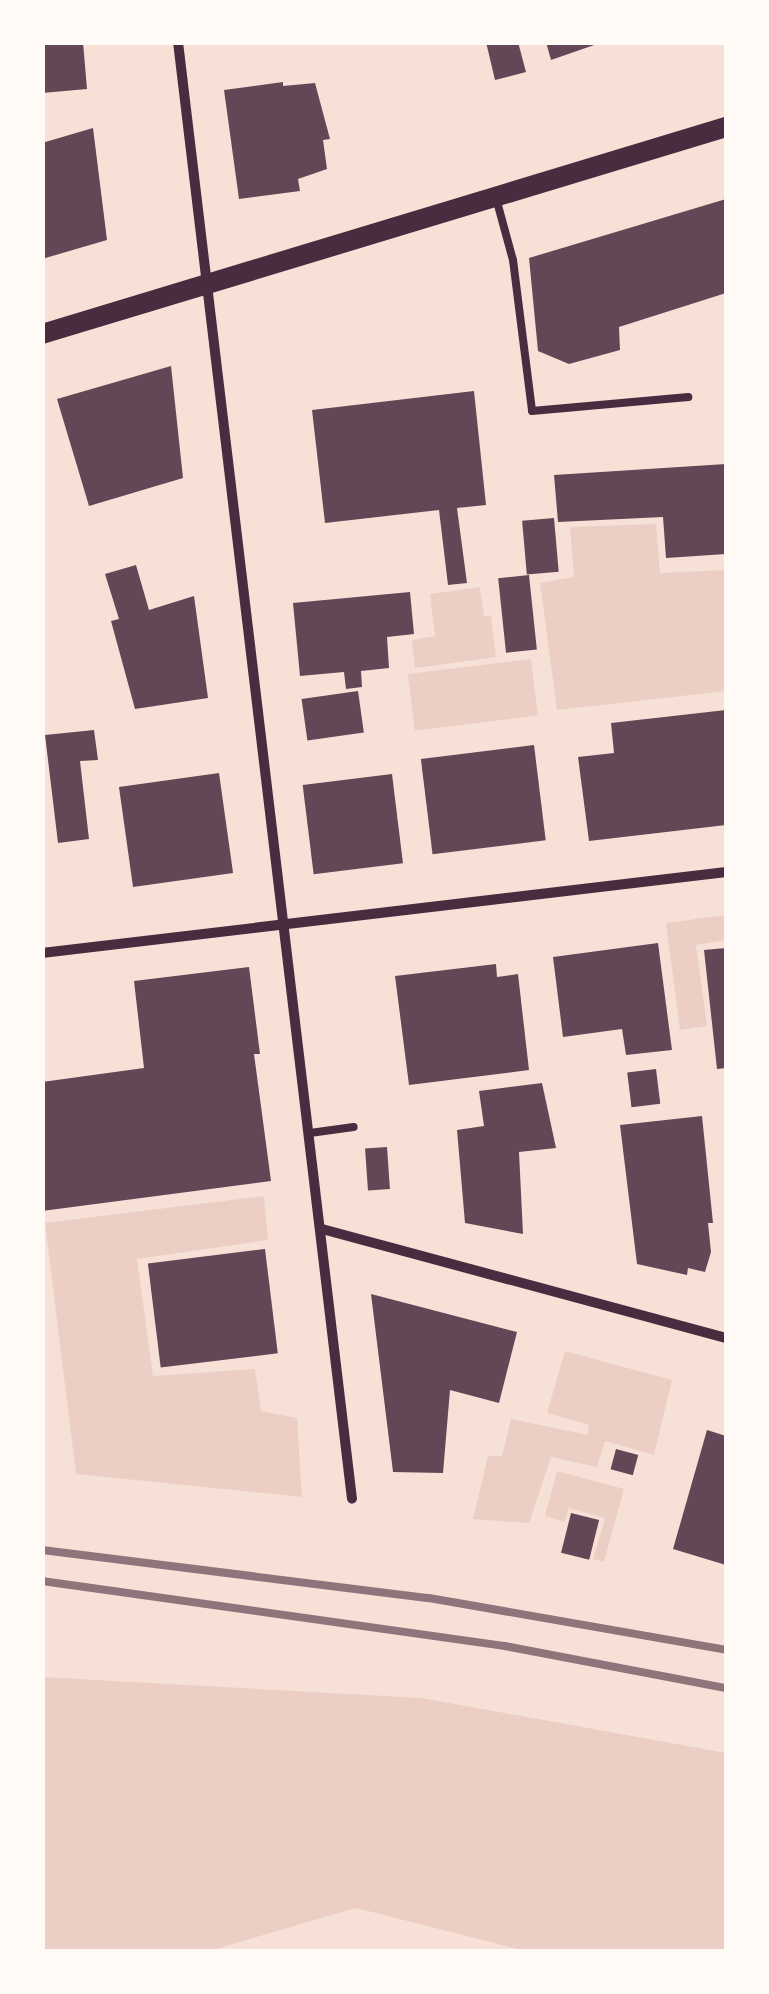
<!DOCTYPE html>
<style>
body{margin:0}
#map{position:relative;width:769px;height:1994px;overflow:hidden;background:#f7e1d7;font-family:"IBM Plex Serif",serif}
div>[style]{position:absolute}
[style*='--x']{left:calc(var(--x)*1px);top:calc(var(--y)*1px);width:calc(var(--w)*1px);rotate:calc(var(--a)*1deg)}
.green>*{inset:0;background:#ebcfc5;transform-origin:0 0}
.building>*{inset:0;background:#644757;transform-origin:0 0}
.service>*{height:8px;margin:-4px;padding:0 4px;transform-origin:4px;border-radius:4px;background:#4a2c40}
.minor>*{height:10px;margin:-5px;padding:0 5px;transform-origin:5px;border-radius:5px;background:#4a2c40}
.secondary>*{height:20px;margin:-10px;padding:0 10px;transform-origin:10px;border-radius:10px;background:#4a2c40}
.rail>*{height:8px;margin:-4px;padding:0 4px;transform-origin:4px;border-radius:4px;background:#8f747c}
span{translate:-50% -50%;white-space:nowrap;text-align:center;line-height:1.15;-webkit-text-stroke:10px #fffaf5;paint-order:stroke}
.frame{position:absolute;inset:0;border:45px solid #fffaf5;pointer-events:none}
</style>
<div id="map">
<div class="green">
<i style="clip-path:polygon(656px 524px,660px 573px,726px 570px,726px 691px,557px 710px,540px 583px,574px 577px,570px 527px)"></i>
<i style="clip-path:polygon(480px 587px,484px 616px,491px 616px,496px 657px,415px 668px,412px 640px,435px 636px,430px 594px)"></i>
<i style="left:531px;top:659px;width:57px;height:124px;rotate:83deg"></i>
<i style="clip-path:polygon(726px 915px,726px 940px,696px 945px,707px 1026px,680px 1030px,666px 923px)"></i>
<i style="clip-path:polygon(264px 1196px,268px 1240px,137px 1259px,153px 1376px,255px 1369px,261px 1411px,297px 1418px,302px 1497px,76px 1474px,45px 1223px)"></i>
<i style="clip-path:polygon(565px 1351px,672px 1380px,654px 1455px,605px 1441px,597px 1467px,551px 1457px,529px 1523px,473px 1519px,488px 1456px,502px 1456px,511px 1419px,588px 1435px,589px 1425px,547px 1413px)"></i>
<i style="clip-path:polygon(557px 1471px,624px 1489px,604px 1562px,593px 1559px,605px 1518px,569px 1508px,565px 1522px,545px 1516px)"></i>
<i style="clip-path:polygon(42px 1677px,422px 1698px,726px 1753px,726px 1951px,526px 1951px,356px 1908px,209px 1951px,43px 1951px)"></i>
</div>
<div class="building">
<i style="clip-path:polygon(42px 42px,83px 42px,87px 89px,42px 93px)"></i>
<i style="clip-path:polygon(486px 42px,518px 42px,526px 72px,495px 80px)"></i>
<i style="clip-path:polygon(546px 42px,600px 42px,600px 43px,551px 60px)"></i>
<i style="clip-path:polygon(283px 82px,283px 86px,315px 83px,330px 139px,323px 140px,327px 169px,298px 179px,300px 191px,239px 199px,224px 90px)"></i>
<i style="clip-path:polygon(93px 128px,107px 240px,42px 259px,42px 143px)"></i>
<i style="clip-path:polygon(726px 199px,726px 293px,619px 327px,620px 350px,569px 364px,538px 351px,529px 258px)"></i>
<i style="clip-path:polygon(171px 366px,183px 478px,89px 506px,57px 399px)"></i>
<i style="clip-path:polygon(474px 391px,486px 505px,457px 508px,467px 583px,448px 585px,439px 510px,325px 523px,312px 410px)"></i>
<i style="clip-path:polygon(726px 464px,726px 554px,666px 558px,663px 517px,558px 522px,554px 475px)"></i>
<i style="left:554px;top:518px;width:54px;height:32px;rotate:85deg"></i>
<i style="clip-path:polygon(136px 565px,149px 610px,194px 596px,208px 698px,135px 709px,111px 621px,119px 619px,105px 574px)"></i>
<i style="left:529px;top:575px;width:75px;height:31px;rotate:84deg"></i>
<i style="clip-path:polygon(410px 592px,414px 634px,387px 637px,389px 668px,361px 671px,362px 687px,346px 689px,344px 672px,300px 676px,293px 603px)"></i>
<i style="left:358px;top:691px;width:42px;height:57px;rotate:82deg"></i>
<i style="clip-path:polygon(726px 710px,726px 825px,589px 841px,578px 757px,614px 753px,611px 723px)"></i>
<i style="clip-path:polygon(94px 730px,98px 760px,80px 761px,89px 839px,58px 843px,45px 735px)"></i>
<i style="left:534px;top:745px;width:96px;height:114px;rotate:83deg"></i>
<i style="left:219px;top:773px;width:101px;height:101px;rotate:82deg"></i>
<i style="left:392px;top:774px;width:90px;height:90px;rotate:83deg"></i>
<i style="clip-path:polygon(658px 943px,672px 1050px,626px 1055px,622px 1029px,563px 1037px,553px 957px)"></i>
<i style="clip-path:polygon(726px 948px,726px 1068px,717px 1069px,704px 950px)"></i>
<i style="clip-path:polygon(496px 964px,497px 977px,518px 974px,529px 1070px,409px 1085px,395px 976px)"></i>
<i style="clip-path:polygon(249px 967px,260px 1054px,254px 1054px,271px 1181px,42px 1211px,42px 1082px,144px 1068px,134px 981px)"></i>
<i style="left:656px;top:1069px;width:35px;height:29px;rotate:83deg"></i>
<i style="clip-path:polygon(542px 1083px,556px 1148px,519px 1152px,523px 1234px,465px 1223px,457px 1130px,484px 1126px,479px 1091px)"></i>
<i style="clip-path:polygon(702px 1116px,713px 1223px,708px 1223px,711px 1252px,705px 1272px,688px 1268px,687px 1275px,637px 1264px,620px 1125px)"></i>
<i style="left:387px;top:1147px;width:42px;height:22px;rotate:86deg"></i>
<i style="left:265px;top:1249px;width:105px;height:118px;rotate:83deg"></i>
<i style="clip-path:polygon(371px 1294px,517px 1332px,499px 1403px,450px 1390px,443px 1473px,393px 1472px)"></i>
<i style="clip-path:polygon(707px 1430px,726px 1436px,726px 1565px,673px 1549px)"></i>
<i style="left:616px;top:1449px;width:23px;height:21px;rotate:15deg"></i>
<i style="left:571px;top:1513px;width:29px;height:41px;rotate:14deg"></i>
</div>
<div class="service">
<i style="--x:496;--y:198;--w:64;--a:74.7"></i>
<i style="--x:513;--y:260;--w:152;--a:82.8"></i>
<i style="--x:532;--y:411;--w:157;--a:-5.1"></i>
<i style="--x:310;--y:1133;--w:44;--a:-7.8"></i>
</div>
<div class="minor">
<i style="--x:178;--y:42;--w:1467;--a:83.19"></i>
<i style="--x:42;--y:953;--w:689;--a:-6.75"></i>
<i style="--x:322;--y:1229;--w:418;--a:15.1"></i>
</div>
<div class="secondary">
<i style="--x:42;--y:334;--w:715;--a:-16.84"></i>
</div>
<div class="rail">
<i style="--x:42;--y:1550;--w:390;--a:7.1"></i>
<i style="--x:429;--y:1598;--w:302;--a:9.9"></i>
<i style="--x:42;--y:1581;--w:468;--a:8"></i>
<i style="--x:505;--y:1646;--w:225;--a:10.8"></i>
</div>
<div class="frame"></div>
</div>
